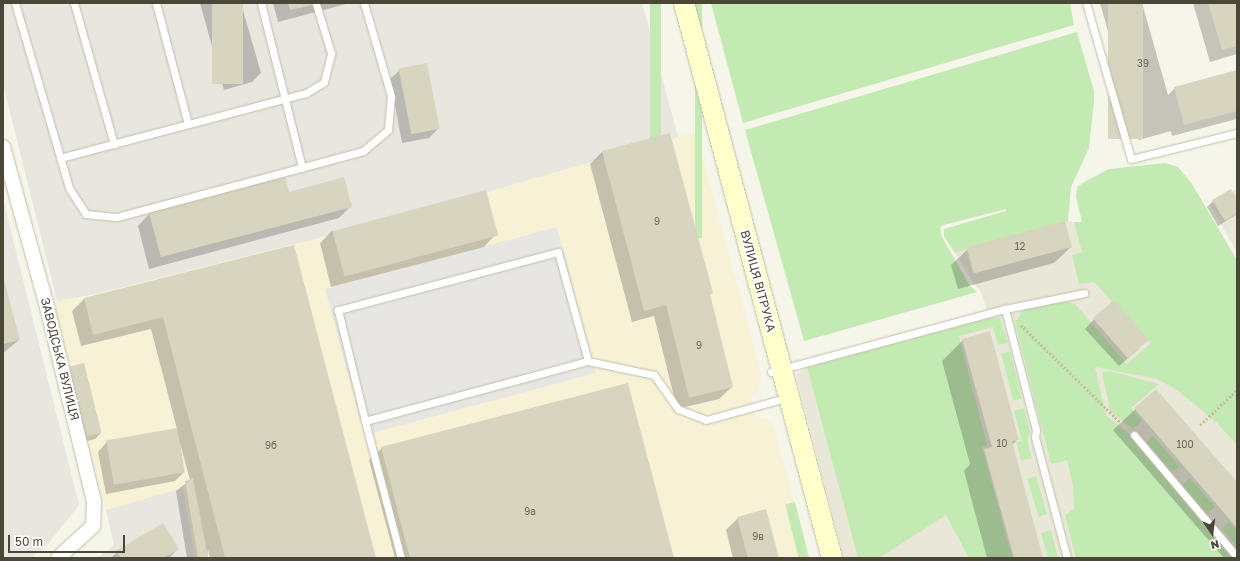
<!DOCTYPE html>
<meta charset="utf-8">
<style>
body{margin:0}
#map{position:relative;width:1240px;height:561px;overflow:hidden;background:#f5f5ea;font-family:"Golos Text",sans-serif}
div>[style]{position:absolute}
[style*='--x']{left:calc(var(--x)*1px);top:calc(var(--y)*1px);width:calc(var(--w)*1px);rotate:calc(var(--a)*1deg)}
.residential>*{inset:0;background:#e9e8d8}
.commercial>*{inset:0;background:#f7f1d6}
.industrial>*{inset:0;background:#e8e6df}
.green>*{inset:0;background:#c4eab3;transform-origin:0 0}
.parking>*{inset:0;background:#e7e6e2;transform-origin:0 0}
.shadow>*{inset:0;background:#0003}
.building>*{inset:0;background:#d7d4bf;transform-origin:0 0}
.path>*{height:2.5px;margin-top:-1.25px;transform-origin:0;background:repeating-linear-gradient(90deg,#c4bf9d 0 2px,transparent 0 4px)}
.roads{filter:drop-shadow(0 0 1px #c1bfac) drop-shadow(0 0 1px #c1bfac)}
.service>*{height:7px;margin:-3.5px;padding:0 3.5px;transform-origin:3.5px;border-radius:3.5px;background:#fff}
.minor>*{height:14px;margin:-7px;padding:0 7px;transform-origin:7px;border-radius:7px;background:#fff}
.secondary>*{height:20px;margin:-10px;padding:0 10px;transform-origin:10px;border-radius:10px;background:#ffffcb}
span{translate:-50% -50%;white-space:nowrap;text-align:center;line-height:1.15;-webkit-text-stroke:4px #fff;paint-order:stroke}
.number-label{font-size:10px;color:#6d6a5a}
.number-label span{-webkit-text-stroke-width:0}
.street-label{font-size:12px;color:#4a4738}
.frame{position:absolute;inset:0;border:4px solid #4a4738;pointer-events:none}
.north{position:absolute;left:1192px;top:513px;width:40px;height:40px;-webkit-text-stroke:3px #fff;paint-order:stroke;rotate:166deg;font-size:11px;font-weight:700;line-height:16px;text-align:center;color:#4a4738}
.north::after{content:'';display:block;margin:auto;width:14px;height:18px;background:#4a4738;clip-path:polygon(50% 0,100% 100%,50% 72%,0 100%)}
.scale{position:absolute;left:8px;top:535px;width:117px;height:18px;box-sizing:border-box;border:2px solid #4a4738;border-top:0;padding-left:5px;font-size:12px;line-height:14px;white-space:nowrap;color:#4a4738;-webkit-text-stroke:3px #fff;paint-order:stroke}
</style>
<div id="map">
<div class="residential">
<i style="clip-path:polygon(1237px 189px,1237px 253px,1210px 205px)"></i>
<i style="clip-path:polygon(1068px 221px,1074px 222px,1237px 433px,1237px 558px,844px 558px,796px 374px,810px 366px,990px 318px,980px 290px,974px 284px,955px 253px)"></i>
</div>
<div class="commercial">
<i style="clip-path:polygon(696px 132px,761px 373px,759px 390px,751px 398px,755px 416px,767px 420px,774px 426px,809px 558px,195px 558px,183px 488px,106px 510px,53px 302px,96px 294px,383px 222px)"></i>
</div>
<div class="industrial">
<i style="clip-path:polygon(3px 3px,642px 3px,678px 137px,383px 222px,96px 294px,57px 301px,3px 84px)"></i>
<i style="clip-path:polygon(3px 199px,79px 505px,48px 544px,31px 558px,3px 558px)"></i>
<i style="clip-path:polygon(183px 488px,195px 558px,97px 558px,114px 545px,106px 510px)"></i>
</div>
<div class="green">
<i style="left:650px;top:3px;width:11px;height:276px"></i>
<i style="left:695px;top:3px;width:7px;height:235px"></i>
<i style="clip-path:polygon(711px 3px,1070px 3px,1074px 25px,743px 123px)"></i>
<i style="clip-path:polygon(1077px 32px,1094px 91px,1094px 101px,1089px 148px,1071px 187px,1068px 221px,955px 253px,944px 236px,944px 229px,1006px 211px,1006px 209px,944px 225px,940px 227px,942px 237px,970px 286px,977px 292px,804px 341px,745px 130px)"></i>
<i style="clip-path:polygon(1165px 163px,1178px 167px,1192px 184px,1237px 260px,1237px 445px,1217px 423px,1177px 390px,1157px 379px,1095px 367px,1106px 415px,1129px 434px,1232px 558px,1076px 558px,1065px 515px,1074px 509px,1073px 486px,1067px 460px,1051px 464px,1015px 322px,1024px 309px,1060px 299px,1075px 304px,1127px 364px,1151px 343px,1094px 282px,1079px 284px,1072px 255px,1082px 252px,1074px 222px,1082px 222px,1076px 197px,1077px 187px,1086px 181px,1109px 169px)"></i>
<i style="clip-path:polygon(990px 318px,1000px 318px,1008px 343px,998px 345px,993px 327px,959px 336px,987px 445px,982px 447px,1012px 558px,969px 558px,946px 515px,879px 558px,858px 558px,807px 367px)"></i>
<i style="left:1010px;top:351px;width:49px;height:9px;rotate:76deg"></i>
<i style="clip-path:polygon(1110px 371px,1159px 384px,1131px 408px,1142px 421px,1133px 429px,1110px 411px,1102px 372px)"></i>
<i style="clip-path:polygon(1024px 408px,1030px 432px,1027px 440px,1032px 458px,1021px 461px,1016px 442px,1022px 441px,1014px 411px)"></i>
<i style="left:1153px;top:436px;width:40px;height:9px;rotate:49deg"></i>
<i style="left:1036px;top:476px;width:40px;height:9px;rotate:74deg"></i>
<i style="left:1190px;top:478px;width:38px;height:11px;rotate:49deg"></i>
<i style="left:795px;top:502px;width:58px;height:10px;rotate:76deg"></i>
<i style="clip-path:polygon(1229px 522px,1237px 531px,1237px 547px,1222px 529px)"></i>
<i style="clip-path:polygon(1051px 530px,1058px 558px,1048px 558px,1041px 533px)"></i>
</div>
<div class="parking">
<i style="left:557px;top:227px;width:151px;height:240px;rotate:75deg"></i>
</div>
<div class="shadow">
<i style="clip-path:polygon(200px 3px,241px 3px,261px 73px,252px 82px,224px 90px)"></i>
<i style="clip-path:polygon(273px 3px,350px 3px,278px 22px)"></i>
<i style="clip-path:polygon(1100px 3px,1142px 3px,1168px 95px,1175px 88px,1237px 71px,1237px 119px,1172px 136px,1171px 131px,1139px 140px)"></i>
<i style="clip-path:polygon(1193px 3px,1237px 3px,1237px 54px,1210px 62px)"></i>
<i style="clip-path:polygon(400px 70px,439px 128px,429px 138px,402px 143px,390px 79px)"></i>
<i style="clip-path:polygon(669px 134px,712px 293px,709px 295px,732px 387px,719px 399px,677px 409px,654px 316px,632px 322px,590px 164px,602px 152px)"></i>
<i style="clip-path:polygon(288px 193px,351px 206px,339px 218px,149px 269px,138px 226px,150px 213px)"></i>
<i style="clip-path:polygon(1213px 201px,1237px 201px,1237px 214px,1218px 226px,1207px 207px)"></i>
<i style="clip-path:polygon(332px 231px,496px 234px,484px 247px,331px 287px,320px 243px)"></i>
<i style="clip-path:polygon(293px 246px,374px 558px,210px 558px,208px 550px,207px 558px,187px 558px,176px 491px,190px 480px,180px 443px,184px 472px,175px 481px,106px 494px,98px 452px,107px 442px,177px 429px,151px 329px,81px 346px,72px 311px,84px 299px)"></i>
<i style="clip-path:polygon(1071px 247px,1054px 263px,958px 289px,951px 265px,968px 249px)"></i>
<i style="clip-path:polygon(3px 278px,19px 340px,3px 353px)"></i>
<i style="clip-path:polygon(1094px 319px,1139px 349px,1119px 366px,1085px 329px)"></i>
<i style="clip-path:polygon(963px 340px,1018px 439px,1012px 445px,1042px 558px,987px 558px,964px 471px,970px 464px,942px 361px)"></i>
<i style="clip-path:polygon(71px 368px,101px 433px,95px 439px,83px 442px,65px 374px)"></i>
<i style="clip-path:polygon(1156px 390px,1237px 484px,1237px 558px,1224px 558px,1113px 430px)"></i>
<i style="clip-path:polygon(382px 448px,673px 558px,395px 558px,369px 460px)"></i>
<i style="clip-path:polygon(738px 518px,777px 558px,733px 558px,726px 530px)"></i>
<i style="clip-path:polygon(178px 549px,169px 558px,111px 558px,117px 552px)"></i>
</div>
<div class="building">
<i style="left:212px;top:3px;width:31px;height:81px"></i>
<i style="clip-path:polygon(288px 3px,317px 3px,317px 4px,290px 10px)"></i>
<i style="left:1108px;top:3px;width:35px;height:136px"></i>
<i style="clip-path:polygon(1208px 3px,1237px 3px,1237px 46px,1222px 50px)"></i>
<i style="left:427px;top:63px;width:67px;height:29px;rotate:79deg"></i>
<i style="clip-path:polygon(1237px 70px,1237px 111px,1184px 125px,1174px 87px)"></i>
<i style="clip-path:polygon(670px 133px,713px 293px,710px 294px,733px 387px,689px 398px,666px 305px,644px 311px,602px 151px)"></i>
<i style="clip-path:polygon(285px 176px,289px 192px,344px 177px,352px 207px,161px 257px,149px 213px)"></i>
<i style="clip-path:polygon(1231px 189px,1237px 199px,1237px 213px,1225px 221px,1212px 200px)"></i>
<i style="left:486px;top:190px;width:47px;height:159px;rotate:75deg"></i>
<i style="left:1065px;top:221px;width:27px;height:102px;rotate:75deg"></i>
<i style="clip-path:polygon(294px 245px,376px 558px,225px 558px,163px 317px,93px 335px,84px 298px)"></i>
<i style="clip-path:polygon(3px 276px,20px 340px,3px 344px)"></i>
<i style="left:1114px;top:300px;width:53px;height:28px;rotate:49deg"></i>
<i style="clip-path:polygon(990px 331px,1019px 440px,1012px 441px,1043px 558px,1014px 558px,984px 449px,992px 447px,962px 339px)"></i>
<i style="left:84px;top:363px;width:72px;height:15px;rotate:76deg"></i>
<i style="clip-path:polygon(628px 383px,674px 558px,410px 558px,381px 447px)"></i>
<i style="clip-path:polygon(1156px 389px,1237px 482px,1237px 528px,1134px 408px)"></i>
<i style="left:177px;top:428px;width:45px;height:72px;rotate:80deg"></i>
<i style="clip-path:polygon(193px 478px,208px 558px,198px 558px,185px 481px)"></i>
<i style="clip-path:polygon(766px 509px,779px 558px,748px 558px,737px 517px)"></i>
<i style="clip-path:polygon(163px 523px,179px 549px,164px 558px,121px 558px,116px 551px)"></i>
</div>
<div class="path">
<i style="--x:1021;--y:325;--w:147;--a:44.4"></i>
<i style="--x:1200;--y:425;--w:51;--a:-43.4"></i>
</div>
<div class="roads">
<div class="service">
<i style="--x:15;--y:3;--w:193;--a:73.7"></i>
<i style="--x:69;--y:188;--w:31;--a:57"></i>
<i style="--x:86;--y:214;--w:31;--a:6"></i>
<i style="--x:117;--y:217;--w:255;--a:-15"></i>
<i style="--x:363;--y:151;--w:33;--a:-40"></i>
<i style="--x:388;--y:130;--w:34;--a:-85"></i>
<i style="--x:391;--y:96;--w:97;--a:-106.2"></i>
<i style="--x:74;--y:3;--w:147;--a:74.2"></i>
<i style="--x:156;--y:3;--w:125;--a:75.2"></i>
<i style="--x:261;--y:3;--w:170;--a:76"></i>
<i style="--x:1086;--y:3;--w:162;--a:73.9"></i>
<i style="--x:1131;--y:159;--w:109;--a:-13.8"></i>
<i style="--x:60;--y:158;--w:254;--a:-14.8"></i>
<i style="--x:306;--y:93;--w:21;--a:-31"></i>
<i style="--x:324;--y:82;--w:30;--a:-76"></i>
<i style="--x:331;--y:53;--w:51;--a:-107"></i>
<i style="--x:1005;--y:309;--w:125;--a:75.6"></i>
<i style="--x:1036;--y:430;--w:7;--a:98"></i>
<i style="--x:1035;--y:437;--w:125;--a:75.2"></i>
<i style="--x:588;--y:361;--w:113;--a:-105.4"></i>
<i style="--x:558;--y:252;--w:228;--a:165.2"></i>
<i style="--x:338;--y:310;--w:114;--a:76.3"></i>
<i style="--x:365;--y:421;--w:231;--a:-15.1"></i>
<i style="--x:588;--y:361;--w:67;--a:12"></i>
<i style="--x:654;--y:375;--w:42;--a:54.8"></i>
<i style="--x:678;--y:409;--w:30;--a:21"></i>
<i style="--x:706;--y:420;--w:86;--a:-15.5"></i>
<i style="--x:771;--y:372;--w:242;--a:-15.1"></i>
<i style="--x:1005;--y:309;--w:81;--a:-11.4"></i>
<i style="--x:365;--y:421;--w:142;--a:75.3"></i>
<i style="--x:1134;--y:435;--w:160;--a:49.8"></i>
</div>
<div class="minor">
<i style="--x:3;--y:147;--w:162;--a:74.6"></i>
<i style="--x:46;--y:303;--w:204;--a:76.4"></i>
<i style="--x:94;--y:501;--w:25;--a:92"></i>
<i style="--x:93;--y:526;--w:47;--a:137.6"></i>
</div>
<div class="secondary">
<i style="--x:684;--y:3;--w:574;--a:75.07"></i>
</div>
</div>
<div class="number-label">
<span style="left:1143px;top:64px">39</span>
<span style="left:657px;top:222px">9</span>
<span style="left:1020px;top:247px">12</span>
<span style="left:699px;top:346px">9</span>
<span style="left:1002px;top:444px">10</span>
<span style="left:1185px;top:445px">100</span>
<span style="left:271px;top:446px">9б</span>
<span style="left:530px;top:512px">9а</span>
<span style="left:758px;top:537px">9в</span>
</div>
<div class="street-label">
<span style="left:758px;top:281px;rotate:75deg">ВУЛИЦЯ ВІТРУКА</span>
<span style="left:60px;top:359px;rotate:76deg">ЗАВОДСЬКА ВУЛИЦЯ</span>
</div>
<div class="frame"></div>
<div class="north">N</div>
<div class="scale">50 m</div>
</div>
